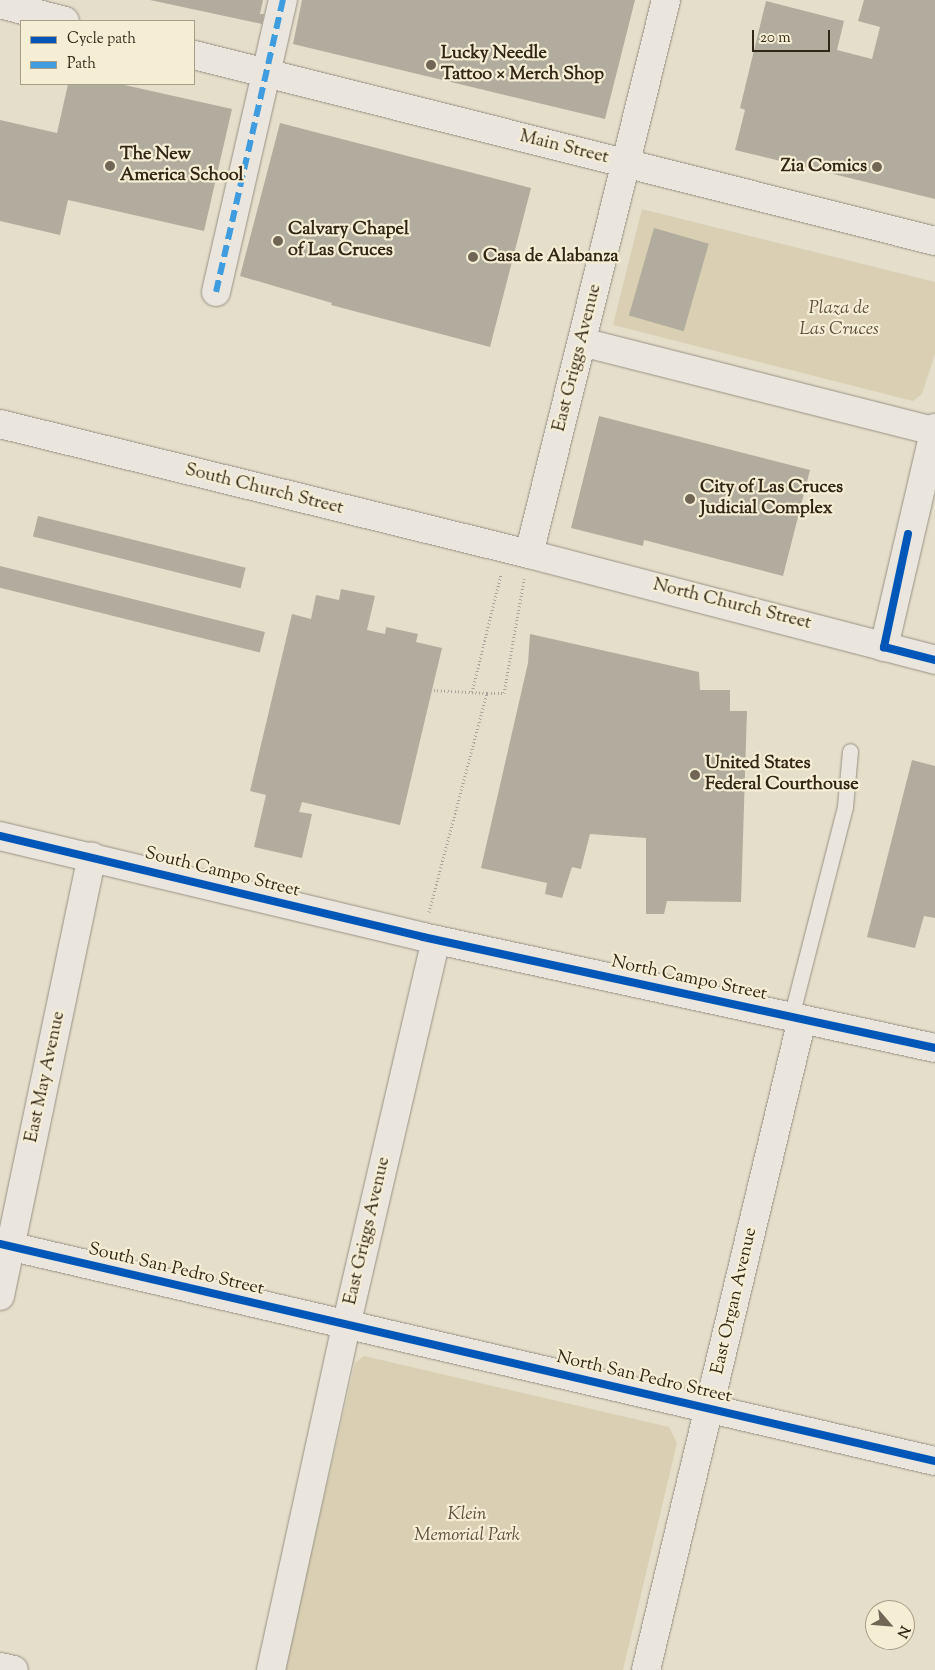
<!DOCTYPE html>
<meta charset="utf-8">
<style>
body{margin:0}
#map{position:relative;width:935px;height:1670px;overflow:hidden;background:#e5deca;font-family:"Sorts Mill Goudy",serif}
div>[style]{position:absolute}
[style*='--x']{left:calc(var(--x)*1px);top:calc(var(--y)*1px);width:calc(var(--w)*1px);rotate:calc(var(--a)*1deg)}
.green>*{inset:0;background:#dacfb3}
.building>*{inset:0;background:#b2ac9e;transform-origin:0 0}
.path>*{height:3px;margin-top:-1.5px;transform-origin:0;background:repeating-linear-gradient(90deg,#a9a49b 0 1px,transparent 0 3.5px)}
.roads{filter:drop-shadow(0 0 1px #979184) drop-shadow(0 0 1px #979184)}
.lane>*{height:15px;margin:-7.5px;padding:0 7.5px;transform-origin:7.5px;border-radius:7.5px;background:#eae6dd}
.street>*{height:28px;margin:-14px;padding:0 14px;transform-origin:14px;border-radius:14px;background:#eae6dd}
.secondary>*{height:28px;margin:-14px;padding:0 14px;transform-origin:14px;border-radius:14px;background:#eae6dd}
.quiet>*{height:6px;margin-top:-3px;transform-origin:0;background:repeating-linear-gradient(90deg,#3e9cdf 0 12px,transparent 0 18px)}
.cycleway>*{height:8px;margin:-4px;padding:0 4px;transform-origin:4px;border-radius:4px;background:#0057b8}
.dots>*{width:14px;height:14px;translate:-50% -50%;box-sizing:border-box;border:2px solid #f6edd5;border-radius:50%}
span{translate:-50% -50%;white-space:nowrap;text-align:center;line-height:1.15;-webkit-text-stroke:4.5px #f6edd5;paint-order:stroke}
.poi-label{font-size:18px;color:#322616;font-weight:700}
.left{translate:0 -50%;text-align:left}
.right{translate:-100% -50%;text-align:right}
.street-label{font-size:18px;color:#322616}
.park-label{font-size:18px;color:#5a4d39;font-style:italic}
.legend{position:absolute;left:20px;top:20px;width:175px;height:65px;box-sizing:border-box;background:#f6edd5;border:1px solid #a89d89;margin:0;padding:6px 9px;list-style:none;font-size:15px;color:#322616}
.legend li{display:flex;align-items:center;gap:10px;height:25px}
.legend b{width:25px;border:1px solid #a89d89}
.north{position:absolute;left:865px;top:1600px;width:50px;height:50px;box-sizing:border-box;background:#f6edd5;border:1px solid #a89d89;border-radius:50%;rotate:117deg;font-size:14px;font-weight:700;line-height:20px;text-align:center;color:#322616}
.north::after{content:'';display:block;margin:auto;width:18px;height:22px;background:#716655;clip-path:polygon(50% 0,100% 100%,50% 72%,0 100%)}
.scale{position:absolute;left:752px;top:30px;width:78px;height:22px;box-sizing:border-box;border:2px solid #322616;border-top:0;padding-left:6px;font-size:15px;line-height:18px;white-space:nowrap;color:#322616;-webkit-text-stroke:4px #f6edd5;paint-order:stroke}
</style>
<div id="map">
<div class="green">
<i style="clip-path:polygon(642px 209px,935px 282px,935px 354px,922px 394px,913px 401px,613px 325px)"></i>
<i style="clip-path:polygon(364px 1356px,669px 1427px,677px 1443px,623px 1670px,284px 1670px,355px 1363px)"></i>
</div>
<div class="building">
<i style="clip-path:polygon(150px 0,263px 0,260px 14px,264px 14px,262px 24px)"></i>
<i style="clip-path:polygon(302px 0,635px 0,605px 119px,293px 44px)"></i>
<i style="clip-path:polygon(864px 0,935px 0,935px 199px,735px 150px,745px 110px,740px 108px,766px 1px,844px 21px,837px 50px,872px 59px,880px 27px,858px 21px)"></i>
<i style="clip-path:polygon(68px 84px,120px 84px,232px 109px,204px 231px,68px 200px,60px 235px,0 221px,0 120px,57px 133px)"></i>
<i style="clip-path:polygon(280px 123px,531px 188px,490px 347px,331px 305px,332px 303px,240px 276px)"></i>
<i style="left:654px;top:228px;width:57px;height:91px;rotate:16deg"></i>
<i style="clip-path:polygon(599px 416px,810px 470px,783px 576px,644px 540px,643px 546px,571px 528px)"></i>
<i style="left:38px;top:516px;width:214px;height:21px;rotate:14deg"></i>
<i style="left:0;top:566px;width:273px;height:21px;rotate:14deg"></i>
<i style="clip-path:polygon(341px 589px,375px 596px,367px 630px,385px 634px,386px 627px,418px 634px,416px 642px,442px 648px,400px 825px,302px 802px,299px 812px,312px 814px,302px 858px,254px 847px,266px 795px,250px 791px,292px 614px,311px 619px,316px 595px,339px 600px)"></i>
<i style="clip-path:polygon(530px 634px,699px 672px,700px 690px,730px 690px,730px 711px,747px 711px,741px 902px,667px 901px,664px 914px,646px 914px,646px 838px,590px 834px,581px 869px,572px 867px,562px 898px,545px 894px,547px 883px,481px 868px,528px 663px)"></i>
<i style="clip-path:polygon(912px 760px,935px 766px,935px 918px,924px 916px,915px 948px,867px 937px)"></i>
</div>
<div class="path">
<i style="--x:472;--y:692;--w:122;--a:-76.2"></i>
<i style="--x:487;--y:693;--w:17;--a:0"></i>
<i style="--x:504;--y:693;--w:116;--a:-80"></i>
<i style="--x:429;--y:912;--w:227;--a:-75.2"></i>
<i style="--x:487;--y:693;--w:55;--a:-176.9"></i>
</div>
<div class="roads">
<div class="lane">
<i style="--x:791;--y:1017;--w:218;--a:-75.6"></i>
<i style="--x:845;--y:806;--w:55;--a:-84.8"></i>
</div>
<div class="street">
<i style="--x:216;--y:292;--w:300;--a:-77.1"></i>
<i style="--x:582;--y:342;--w:363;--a:14.2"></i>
<i style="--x:884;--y:647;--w:225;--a:-76.9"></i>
<i style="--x:0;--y:1244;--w:960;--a:13.07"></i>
<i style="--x:0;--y:1296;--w:449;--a:-78.2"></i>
<i style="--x:271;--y:1670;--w:352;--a:-77.7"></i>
<i style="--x:346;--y:1326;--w:396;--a:-76.9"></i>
<i style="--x:646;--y:1670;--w:669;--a:-76.52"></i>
</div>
<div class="secondary">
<i style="--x:0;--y:4;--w:67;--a:14.7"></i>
<i style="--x:194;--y:55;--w:764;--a:14.09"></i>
<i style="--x:0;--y:424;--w:545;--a:13.81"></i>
<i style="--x:529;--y:554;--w:420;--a:14.6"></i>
<i style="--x:529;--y:554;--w:571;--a:-76.11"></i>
<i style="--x:0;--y:836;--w:435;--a:13.4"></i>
<i style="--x:423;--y:937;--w:524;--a:12.23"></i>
<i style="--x:0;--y:1667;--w:14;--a:12"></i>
</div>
</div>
<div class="quiet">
<i style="--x:216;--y:292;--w:300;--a:-77.1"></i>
</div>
<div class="cycleway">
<i style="--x:908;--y:534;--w:116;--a:102"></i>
<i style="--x:884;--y:647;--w:53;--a:14.3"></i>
<i style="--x:0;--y:836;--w:435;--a:13.4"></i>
<i style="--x:423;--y:937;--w:524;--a:12.23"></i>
<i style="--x:0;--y:1244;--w:960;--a:13.07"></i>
</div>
<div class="dots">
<i style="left:431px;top:65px;background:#716655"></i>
<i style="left:110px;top:166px;background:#716655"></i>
<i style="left:877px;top:167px;background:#716655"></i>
<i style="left:278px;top:241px;background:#716655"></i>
<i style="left:473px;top:257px;background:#716655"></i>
<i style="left:690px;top:499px;background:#716655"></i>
<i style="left:695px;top:775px;background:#716655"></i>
</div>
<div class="poi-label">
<span class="left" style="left:441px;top:65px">Lucky Needle<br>Tattoo × Merch Shop</span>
<span class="left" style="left:120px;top:166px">The New<br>America School</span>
<span class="right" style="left:867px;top:167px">Zia Comics</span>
<span class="left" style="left:288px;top:241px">Calvary Chapel<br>of Las Cruces</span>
<span class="left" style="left:483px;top:257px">Casa de Alabanza</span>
<span class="left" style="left:700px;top:499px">City of Las Cruces<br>Judicial Complex</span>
<span class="left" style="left:705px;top:775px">United States<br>Federal Courthouse</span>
</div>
<div class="street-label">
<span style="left:564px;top:148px;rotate:14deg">Main Street</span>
<span style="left:578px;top:358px;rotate:-76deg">East Griggs Avenue</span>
<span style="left:264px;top:490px;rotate:14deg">South Church Street</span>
<span style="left:732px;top:605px;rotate:14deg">North Church Street</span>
<span style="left:222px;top:873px;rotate:14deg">South Campo Street</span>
<span style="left:689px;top:979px;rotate:12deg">North Campo Street</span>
<span style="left:46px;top:1077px;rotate:-78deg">East May Avenue</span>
<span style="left:368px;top:1231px;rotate:-77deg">East Griggs Avenue</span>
<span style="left:176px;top:1270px;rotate:13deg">South San Pedro Street</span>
<span style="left:735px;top:1301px;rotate:-77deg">East Organ Avenue</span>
<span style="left:644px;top:1378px;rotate:13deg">North San Pedro Street</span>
</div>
<div class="park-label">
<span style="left:839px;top:320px">Plaza de<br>Las Cruces</span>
<span style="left:467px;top:1526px">Klein<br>Memorial Park</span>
</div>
<ul class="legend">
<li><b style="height:6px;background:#0057b8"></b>Cycle path</li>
<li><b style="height:6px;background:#3e9cdf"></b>Path</li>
</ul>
<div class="north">N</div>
<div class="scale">20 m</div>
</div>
